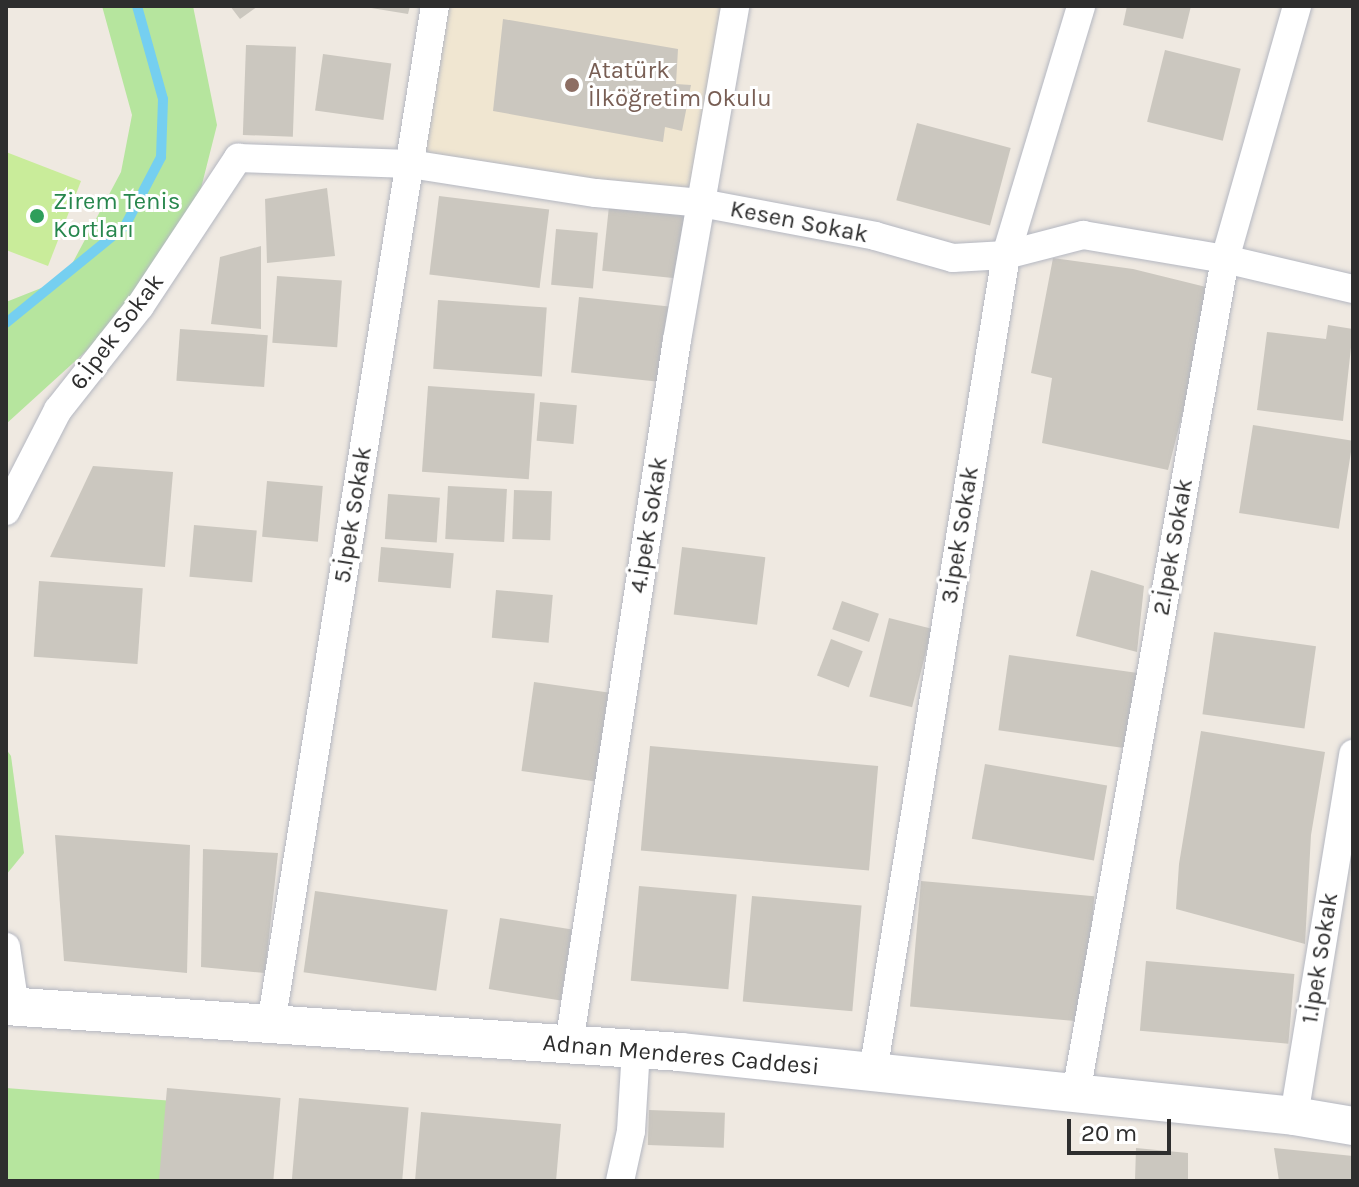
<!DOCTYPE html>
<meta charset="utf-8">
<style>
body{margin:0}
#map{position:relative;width:1359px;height:1187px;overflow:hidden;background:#efe9e1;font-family:Karla,sans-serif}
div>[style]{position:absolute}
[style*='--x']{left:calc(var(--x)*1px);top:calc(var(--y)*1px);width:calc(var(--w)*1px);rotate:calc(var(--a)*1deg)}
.education>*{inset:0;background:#f0e6d1}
.green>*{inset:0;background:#b6e59e}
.pitch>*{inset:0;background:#c9ec9a}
.stream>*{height:10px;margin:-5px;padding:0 5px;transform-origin:5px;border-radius:5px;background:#75cff0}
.building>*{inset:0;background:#cbc7bf;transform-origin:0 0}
.roads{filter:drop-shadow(0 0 2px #b4b7c1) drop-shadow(0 0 2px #b4b7c1)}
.minor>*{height:28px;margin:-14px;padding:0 14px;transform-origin:14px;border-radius:14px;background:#fff}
.secondary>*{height:38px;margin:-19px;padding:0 19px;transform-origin:19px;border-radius:19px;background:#fff}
.dots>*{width:22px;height:22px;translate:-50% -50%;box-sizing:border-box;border:4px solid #fff;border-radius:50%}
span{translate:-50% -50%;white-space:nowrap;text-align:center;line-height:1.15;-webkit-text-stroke:6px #fff;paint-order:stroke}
.education-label{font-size:24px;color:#785e54}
.left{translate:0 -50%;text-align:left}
.leisure-label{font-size:24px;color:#27864d}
.street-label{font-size:24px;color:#2e2e2e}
.frame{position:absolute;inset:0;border:8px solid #2e2e2e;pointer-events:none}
.scale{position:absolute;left:1067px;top:1119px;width:104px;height:36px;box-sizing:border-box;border:4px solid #2e2e2e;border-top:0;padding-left:10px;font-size:24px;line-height:28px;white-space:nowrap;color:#2e2e2e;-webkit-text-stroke:6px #fff;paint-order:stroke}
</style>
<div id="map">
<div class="education">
<i style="clip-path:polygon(447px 6px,726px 6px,700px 209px,410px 164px)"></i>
</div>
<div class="green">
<i style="clip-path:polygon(102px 6px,193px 6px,217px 125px,193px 220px,149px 294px,6px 424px,6px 302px,64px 279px,121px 172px,132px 115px)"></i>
<i style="clip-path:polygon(6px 749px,11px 756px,24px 853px,6px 875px)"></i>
<i style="clip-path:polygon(6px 1088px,174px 1101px,164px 1181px,6px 1181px)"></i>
</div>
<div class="pitch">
<i style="clip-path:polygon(6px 152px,81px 181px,48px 266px,6px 250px)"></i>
</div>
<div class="stream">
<i style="--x:6;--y:323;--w:154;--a:-39.2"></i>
<i style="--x:125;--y:226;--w:78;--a:-62.4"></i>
<i style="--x:161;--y:157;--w:58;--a:-88"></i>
<i style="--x:163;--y:99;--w:97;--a:-105.6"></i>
</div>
<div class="building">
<i style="clip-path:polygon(230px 6px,258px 6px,240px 19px)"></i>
<i style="clip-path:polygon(359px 6px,410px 6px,408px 14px)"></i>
<i style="clip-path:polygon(1127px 6px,1191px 6px,1183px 39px,1123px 25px)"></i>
<i style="clip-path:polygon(503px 19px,678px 49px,676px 84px,691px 85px,682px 131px,665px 127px,663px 142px,493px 111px)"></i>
<i style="left:246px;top:45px;width:50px;height:90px;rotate:2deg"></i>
<i style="left:1165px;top:50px;width:78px;height:74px;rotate:14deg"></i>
<i style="left:323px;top:54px;width:69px;height:57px;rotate:8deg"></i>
<i style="left:917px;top:123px;width:97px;height:80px;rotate:15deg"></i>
<i style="clip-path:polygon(327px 188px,335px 256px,267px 263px,265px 199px)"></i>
<i style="left:439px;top:196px;width:111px;height:79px;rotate:7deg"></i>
<i style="left:609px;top:206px;width:81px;height:65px;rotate:6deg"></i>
<i style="left:556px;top:229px;width:42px;height:56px;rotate:5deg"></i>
<i style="clip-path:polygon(261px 246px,261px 329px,211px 324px,220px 257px)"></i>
<i style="clip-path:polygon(1053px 258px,1133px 269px,1206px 287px,1187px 396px,1168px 470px,1042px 443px,1052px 378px,1031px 373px)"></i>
<i style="left:277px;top:276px;width:65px;height:67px;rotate:4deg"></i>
<i style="left:579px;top:297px;width:93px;height:76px;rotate:6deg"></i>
<i style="left:438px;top:300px;width:109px;height:69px;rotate:4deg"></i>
<i style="clip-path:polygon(1328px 325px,1353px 329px,1343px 421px,1257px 410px,1267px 332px,1326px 339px)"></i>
<i style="left:180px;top:329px;width:88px;height:52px;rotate:4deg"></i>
<i style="left:428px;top:386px;width:107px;height:86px;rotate:4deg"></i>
<i style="left:540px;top:402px;width:37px;height:39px;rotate:5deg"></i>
<i style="left:1253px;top:425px;width:101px;height:89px;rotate:9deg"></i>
<i style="clip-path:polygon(93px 466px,173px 472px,165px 567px,50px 557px)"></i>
<i style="left:267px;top:481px;width:56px;height:56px;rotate:5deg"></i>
<i style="left:448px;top:486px;width:59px;height:53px;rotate:3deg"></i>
<i style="left:514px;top:490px;width:38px;height:49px;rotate:2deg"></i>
<i style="left:388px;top:494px;width:52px;height:45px;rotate:4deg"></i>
<i style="left:194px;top:525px;width:63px;height:52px;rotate:5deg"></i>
<i style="left:381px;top:547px;width:73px;height:35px;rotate:5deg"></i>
<i style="left:682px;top:547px;width:84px;height:68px;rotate:7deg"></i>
<i style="clip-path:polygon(1091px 570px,1144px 586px,1137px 652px,1076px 636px)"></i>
<i style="left:39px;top:581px;width:104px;height:76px;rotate:4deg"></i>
<i style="left:496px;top:590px;width:57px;height:48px;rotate:5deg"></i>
<i style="left:842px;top:601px;width:39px;height:30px;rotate:19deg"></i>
<i style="left:889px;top:618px;width:44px;height:81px;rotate:14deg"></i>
<i style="left:1214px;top:632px;width:103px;height:83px;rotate:8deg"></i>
<i style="left:831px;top:639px;width:34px;height:39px;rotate:21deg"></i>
<i style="left:1009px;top:655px;width:132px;height:76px;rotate:8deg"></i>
<i style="left:534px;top:682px;width:75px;height:90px;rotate:8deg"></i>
<i style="clip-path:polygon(1201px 731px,1325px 752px,1311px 835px,1305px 944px,1176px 909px,1179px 864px)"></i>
<i style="left:650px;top:746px;width:229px;height:105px;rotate:5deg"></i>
<i style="left:985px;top:764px;width:124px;height:76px;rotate:10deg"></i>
<i style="clip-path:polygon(55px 835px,190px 845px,187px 973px,64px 961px)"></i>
<i style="clip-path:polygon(203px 849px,278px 853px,265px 973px,201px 967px)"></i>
<i style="left:921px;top:881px;width:174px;height:126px;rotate:5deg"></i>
<i style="left:639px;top:886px;width:98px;height:95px;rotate:5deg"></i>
<i style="left:315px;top:891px;width:134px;height:82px;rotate:8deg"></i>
<i style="left:752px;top:896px;width:110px;height:106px;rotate:5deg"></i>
<i style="left:500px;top:918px;width:73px;height:72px;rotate:9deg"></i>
<i style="left:1146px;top:961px;width:149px;height:70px;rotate:5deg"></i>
<i style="left:167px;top:1088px;width:114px;height:93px;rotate:5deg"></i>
<i style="left:299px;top:1098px;width:110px;height:83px;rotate:5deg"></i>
<i style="left:649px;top:1110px;width:76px;height:35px;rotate:2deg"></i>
<i style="clip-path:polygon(421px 1112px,561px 1124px,556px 1181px,415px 1181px)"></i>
<i style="clip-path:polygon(1136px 1148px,1188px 1153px,1188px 1181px,1135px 1181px)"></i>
<i style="clip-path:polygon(1274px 1148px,1353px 1156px,1353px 1181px,1279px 1181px)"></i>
</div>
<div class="roads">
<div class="minor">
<i style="--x:6;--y:511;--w:114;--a:-62.8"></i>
<i style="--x:58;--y:410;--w:132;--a:-51.7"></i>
<i style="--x:140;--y:306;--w:178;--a:-56.5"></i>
<i style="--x:238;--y:158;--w:172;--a:2"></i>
<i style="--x:410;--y:164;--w:188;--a:8.9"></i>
<i style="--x:596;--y:193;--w:105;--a:5.4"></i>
<i style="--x:701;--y:203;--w:177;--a:10.7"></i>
<i style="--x:875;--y:236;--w:81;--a:15.8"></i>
<i style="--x:953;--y:258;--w:53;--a:-3.2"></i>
<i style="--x:1006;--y:255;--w:80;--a:-14.6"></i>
<i style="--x:1083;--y:235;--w:144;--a:9.6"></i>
<i style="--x:1225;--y:259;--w:131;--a:13.2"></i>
<i style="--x:6;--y:947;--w:61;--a:81.5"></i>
<i style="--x:271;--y:1024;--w:1031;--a:-80.85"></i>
<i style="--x:569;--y:1044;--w:712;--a:-81.28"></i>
<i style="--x:677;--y:340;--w:339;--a:-80.1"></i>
<i style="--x:873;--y:1072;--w:828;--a:-80.75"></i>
<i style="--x:1006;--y:255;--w:260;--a:-73.2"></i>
<i style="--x:1076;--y:1093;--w:847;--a:-79.87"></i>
<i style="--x:1225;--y:259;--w:263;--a:-74.1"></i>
<i style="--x:1294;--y:1116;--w:367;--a:-80.7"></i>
<i style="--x:620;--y:1181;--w:51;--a:-77.6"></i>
<i style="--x:631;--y:1131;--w:82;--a:-86.5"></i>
</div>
<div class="secondary">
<i style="--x:6;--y:1006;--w:676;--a:3.9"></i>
<i style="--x:680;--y:1052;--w:617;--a:5.95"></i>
<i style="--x:1294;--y:1116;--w:60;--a:9.6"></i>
</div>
</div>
<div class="dots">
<i style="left:572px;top:85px;background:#8d6e63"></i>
<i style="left:37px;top:216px;background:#2e9e5b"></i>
</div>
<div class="education-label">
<span class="left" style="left:588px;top:85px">Atatürk<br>İlköğretim Okulu</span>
</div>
<div class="leisure-label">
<span class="left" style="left:53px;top:216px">Zirem Tenis<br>Kortları</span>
</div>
<div class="street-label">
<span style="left:799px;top:222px;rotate:11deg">Kesen Sokak</span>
<span style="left:117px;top:332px;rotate:-53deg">6.İpek Sokak</span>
<span style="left:353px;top:515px;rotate:-81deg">5.İpek Sokak</span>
<span style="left:649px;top:525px;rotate:-81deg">4.İpek Sokak</span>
<span style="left:960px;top:535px;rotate:-81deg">3.İpek Sokak</span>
<span style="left:1173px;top:547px;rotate:-80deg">2.İpek Sokak</span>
<span style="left:1320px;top:958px;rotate:-81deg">1.İpek Sokak</span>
<span style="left:681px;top:1055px;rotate:5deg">Adnan Menderes Caddesi</span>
</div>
<div class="frame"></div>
<div class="scale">20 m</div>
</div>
